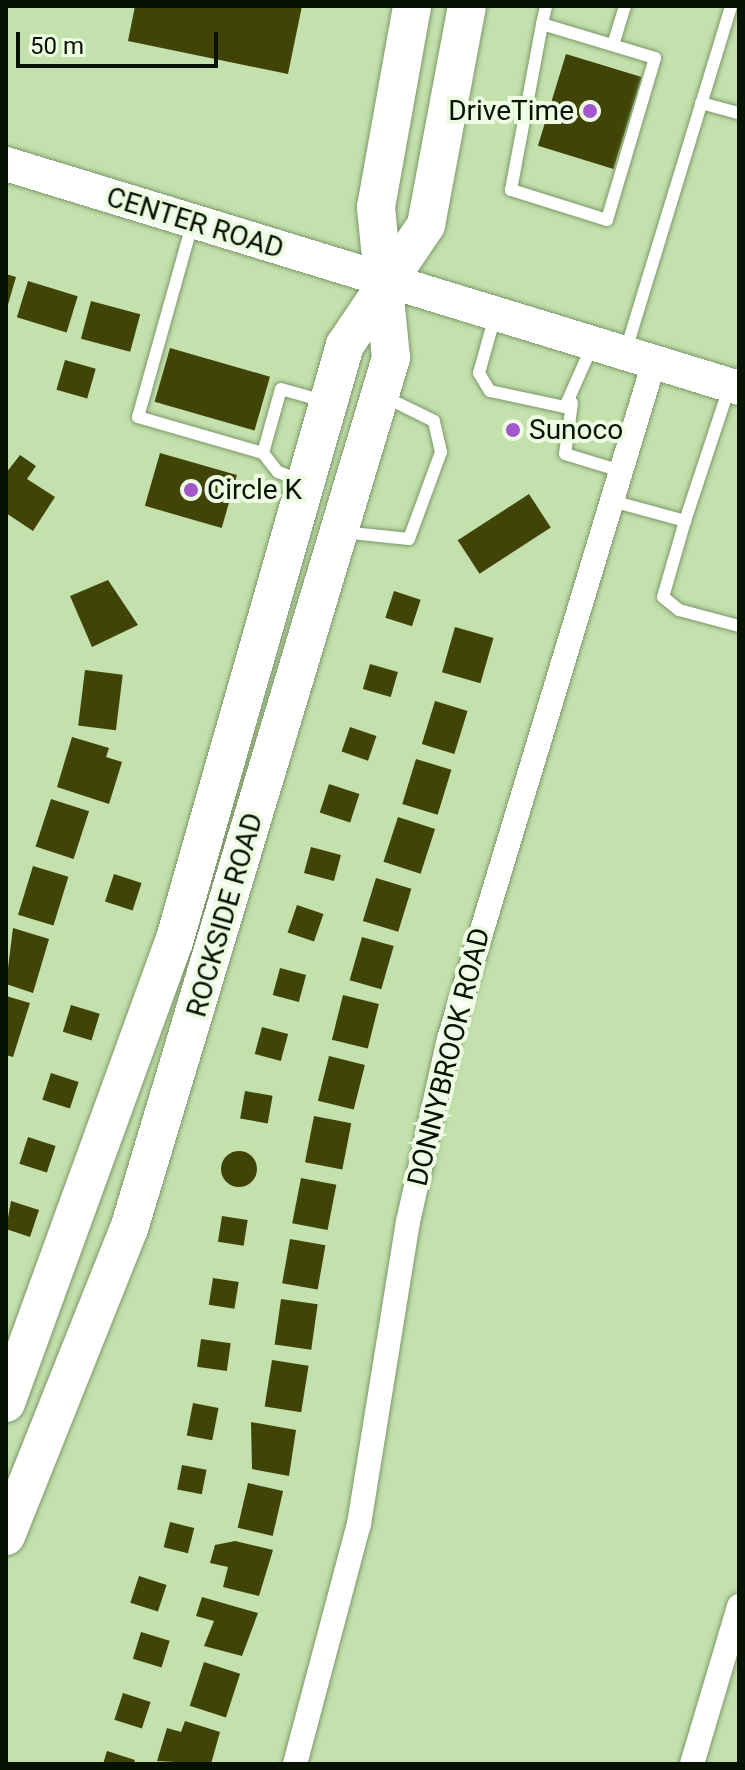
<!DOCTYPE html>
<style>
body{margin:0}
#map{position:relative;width:745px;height:1770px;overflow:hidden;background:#c3e0ad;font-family:Roboto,sans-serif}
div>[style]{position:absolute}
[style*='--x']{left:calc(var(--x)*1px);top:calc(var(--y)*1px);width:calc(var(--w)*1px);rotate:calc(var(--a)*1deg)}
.building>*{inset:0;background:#414407;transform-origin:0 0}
.round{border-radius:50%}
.roads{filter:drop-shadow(0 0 2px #7d9868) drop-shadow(0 0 2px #7d9868)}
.lane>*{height:12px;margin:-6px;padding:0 6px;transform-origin:6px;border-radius:6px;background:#fff}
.street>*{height:24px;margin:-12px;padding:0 12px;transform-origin:12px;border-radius:12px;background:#fff}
.secondary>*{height:34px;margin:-17px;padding:0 17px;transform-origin:17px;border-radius:17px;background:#fff}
.primary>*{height:38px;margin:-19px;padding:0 19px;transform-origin:19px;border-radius:19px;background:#fff}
.dots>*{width:22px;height:22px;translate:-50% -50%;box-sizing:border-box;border:4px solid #edfce2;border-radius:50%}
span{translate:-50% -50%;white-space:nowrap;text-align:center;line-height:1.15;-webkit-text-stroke:8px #edfce2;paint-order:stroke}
.poi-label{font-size:28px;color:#081202}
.right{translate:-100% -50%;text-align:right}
.left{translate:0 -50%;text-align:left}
.street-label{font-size:28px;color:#081202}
.frame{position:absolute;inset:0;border:8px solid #081202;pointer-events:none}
.scale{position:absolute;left:16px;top:32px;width:202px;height:36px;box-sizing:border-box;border:4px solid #081202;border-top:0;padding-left:10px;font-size:24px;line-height:28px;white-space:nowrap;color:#081202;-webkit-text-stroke:6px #edfce2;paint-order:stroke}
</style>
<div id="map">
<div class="building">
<i style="clip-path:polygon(135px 6px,302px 6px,288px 74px,128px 41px)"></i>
<i style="left:566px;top:54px;width:79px;height:96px;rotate:17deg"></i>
<i style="clip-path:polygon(6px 274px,16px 277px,7px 308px,6px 308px)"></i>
<i style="left:28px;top:281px;width:52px;height:38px;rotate:17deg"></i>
<i style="left:91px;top:301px;width:51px;height:39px;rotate:15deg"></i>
<i style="left:170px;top:348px;width:104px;height:56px;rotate:16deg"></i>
<i style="left:65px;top:360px;width:32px;height:31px;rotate:16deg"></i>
<i style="left:160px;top:453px;width:80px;height:55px;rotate:16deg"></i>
<i style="clip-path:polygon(20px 455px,36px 466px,27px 479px,55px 497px,33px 531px,6px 513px,6px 473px)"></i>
<i style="left:529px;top:494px;width:40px;height:85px;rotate:57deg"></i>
<i style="clip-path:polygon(108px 580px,138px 625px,92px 647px,70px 596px)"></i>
<i style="left:394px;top:591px;width:28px;height:28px;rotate:18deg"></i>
<i style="left:455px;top:627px;width:40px;height:47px;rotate:16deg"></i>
<i style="left:370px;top:664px;width:29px;height:26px;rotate:16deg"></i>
<i style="left:85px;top:670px;width:38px;height:56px;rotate:7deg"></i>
<i style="left:435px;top:701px;width:34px;height:45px;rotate:17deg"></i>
<i style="left:350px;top:727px;width:28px;height:26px;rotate:19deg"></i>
<i style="clip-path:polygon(72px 737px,109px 748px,106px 757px,122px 762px,109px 804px,57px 787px)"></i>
<i style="left:416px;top:759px;width:37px;height:47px;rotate:17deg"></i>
<i style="left:329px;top:784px;width:32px;height:30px;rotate:18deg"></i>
<i style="left:51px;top:799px;width:40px;height:50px;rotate:18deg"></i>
<i style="left:398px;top:817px;width:39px;height:47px;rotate:18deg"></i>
<i style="left:311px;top:847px;width:31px;height:27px;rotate:15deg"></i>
<i style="left:33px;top:866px;width:37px;height:51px;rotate:17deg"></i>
<i style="left:114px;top:874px;width:29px;height:29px;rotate:18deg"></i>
<i style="left:376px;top:878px;width:37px;height:45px;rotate:17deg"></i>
<i style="left:297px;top:905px;width:28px;height:29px;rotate:19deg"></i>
<i style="clip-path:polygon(13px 928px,49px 939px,33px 993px,6px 984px)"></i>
<i style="left:362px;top:937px;width:33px;height:45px;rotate:16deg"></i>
<i style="left:280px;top:968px;width:27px;height:28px;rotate:15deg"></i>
<i style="left:343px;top:995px;width:37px;height:46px;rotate:14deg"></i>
<i style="clip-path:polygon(6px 996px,30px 1003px,13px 1057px,6px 1055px)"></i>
<i style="left:71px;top:1005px;width:30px;height:28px;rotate:17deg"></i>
<i style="left:262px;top:1027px;width:27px;height:28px;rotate:15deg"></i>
<i style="left:329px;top:1056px;width:37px;height:46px;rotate:14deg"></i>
<i style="left:51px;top:1073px;width:29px;height:28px;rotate:18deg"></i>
<i style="left:245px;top:1091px;width:28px;height:28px;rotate:10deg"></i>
<i style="left:314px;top:1116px;width:38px;height:47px;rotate:11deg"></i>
<i style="left:28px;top:1137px;width:29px;height:28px;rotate:18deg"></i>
<i class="round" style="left:221px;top:1151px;width:36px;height:36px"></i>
<i style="left:301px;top:1178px;width:36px;height:46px;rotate:11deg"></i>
<i style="clip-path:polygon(11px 1201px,39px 1210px,30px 1237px,6px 1229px)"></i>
<i style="left:222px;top:1216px;width:26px;height:26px;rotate:9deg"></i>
<i style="left:290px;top:1239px;width:36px;height:45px;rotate:10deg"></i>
<i style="left:213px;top:1278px;width:26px;height:27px;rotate:9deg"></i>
<i style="left:281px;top:1299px;width:37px;height:46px;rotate:8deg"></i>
<i style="left:201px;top:1339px;width:30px;height:28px;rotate:8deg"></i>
<i style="left:272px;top:1360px;width:37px;height:47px;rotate:9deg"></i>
<i style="left:193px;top:1403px;width:26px;height:33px;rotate:11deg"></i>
<i style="clip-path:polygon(251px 1422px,296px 1430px,289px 1476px,252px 1469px)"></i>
<i style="left:182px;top:1465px;width:25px;height:25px;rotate:11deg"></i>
<i style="left:248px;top:1483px;width:36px;height:46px;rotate:13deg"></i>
<i style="left:170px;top:1522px;width:25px;height:26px;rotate:14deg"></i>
<i style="clip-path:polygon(235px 1541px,273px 1550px,259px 1596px,223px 1587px,228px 1567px,210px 1563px,215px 1545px)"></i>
<i style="left:139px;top:1576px;width:29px;height:28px;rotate:18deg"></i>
<i style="clip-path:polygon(202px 1597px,258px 1613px,242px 1656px,204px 1646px,214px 1621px,196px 1616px)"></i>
<i style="left:141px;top:1632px;width:30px;height:28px;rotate:17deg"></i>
<i style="left:204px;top:1662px;width:38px;height:46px;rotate:18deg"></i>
<i style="left:123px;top:1693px;width:29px;height:28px;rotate:18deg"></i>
<i style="clip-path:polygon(185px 1721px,220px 1732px,211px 1764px,157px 1761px,167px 1728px,181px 1732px)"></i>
<i style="clip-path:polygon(107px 1751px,135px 1760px,134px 1764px,103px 1764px)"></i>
</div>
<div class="roads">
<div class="lane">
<i style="--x:542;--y:24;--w:118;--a:16.7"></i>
<i style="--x:655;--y:58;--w:169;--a:106.5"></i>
<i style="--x:607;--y:220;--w:101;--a:-162.6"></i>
<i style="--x:511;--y:190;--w:169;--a:-79.4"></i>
<i style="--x:542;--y:24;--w:18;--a:-77"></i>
<i style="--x:613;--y:45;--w:41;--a:-72.9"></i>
<i style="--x:701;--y:103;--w:39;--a:15"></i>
<i style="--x:192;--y:225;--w:199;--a:105.7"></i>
<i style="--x:138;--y:417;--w:130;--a:16.1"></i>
<i style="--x:263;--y:453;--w:24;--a:52"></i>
<i style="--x:278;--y:472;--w:23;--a:20"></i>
<i style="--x:495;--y:316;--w:59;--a:105.7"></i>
<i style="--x:479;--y:373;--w:21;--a:59"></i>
<i style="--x:490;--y:391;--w:77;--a:12"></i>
<i style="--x:565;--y:407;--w:67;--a:-66.1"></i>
<i style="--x:626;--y:350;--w:360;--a:-73"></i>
<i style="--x:572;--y:403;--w:51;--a:97.8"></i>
<i style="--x:565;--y:454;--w:59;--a:16.9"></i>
<i style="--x:263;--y:453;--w:66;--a:-74.3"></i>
<i style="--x:281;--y:389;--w:44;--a:15.9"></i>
<i style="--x:612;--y:501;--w:76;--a:15.3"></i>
<i style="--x:685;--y:521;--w:140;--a:-71.7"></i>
<i style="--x:685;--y:521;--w:79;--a:106.1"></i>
<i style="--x:663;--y:597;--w:21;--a:39"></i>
<i style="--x:679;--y:610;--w:62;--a:14.9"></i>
<i style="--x:342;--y:532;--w:67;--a:6"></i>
<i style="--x:409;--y:539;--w:93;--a:-69.8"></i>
<i style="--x:441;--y:452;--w:32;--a:-103"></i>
<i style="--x:434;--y:421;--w:57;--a:-153.9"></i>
</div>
<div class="street">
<i style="--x:295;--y:1764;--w:248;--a:-75.1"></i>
<i style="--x:359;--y:1524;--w:306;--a:-80.8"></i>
<i style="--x:408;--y:1222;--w:188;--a:-77.4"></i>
<i style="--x:449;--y:1039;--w:707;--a:-73.15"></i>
<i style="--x:692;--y:1764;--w:165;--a:-73.4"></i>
</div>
<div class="secondary">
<i style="--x:6;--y:164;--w:766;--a:16.99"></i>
</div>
<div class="primary">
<i style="--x:6;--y:1403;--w:491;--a:-70"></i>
<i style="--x:174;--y:942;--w:621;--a:-74.02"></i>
<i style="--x:345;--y:345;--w:145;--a:-56"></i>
<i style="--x:426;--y:225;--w:223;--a:-79.4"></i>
<i style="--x:6;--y:1536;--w:331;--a:-68.2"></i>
<i style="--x:129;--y:1229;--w:910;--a:-73.26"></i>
<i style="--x:391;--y:358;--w:152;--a:-95.7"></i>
<i style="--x:376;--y:207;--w:204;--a:-79.8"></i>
</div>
</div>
<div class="dots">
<i style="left:590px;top:111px;background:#a258cb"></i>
<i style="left:513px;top:430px;background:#a258cb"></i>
<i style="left:191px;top:490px;background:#a258cb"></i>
</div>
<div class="poi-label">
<span class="right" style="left:574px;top:111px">DriveTime</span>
<span class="left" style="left:529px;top:430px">Sunoco</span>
<span class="left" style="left:207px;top:490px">Circle K</span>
</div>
<div class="street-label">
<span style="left:195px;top:223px;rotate:17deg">CENTER ROAD</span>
<span style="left:225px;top:915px;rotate:-74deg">ROCKSIDE ROAD</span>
<span style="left:449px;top:1057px;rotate:-76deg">DONNYBROOK ROAD</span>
</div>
<div class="frame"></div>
<div class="scale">50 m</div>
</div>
